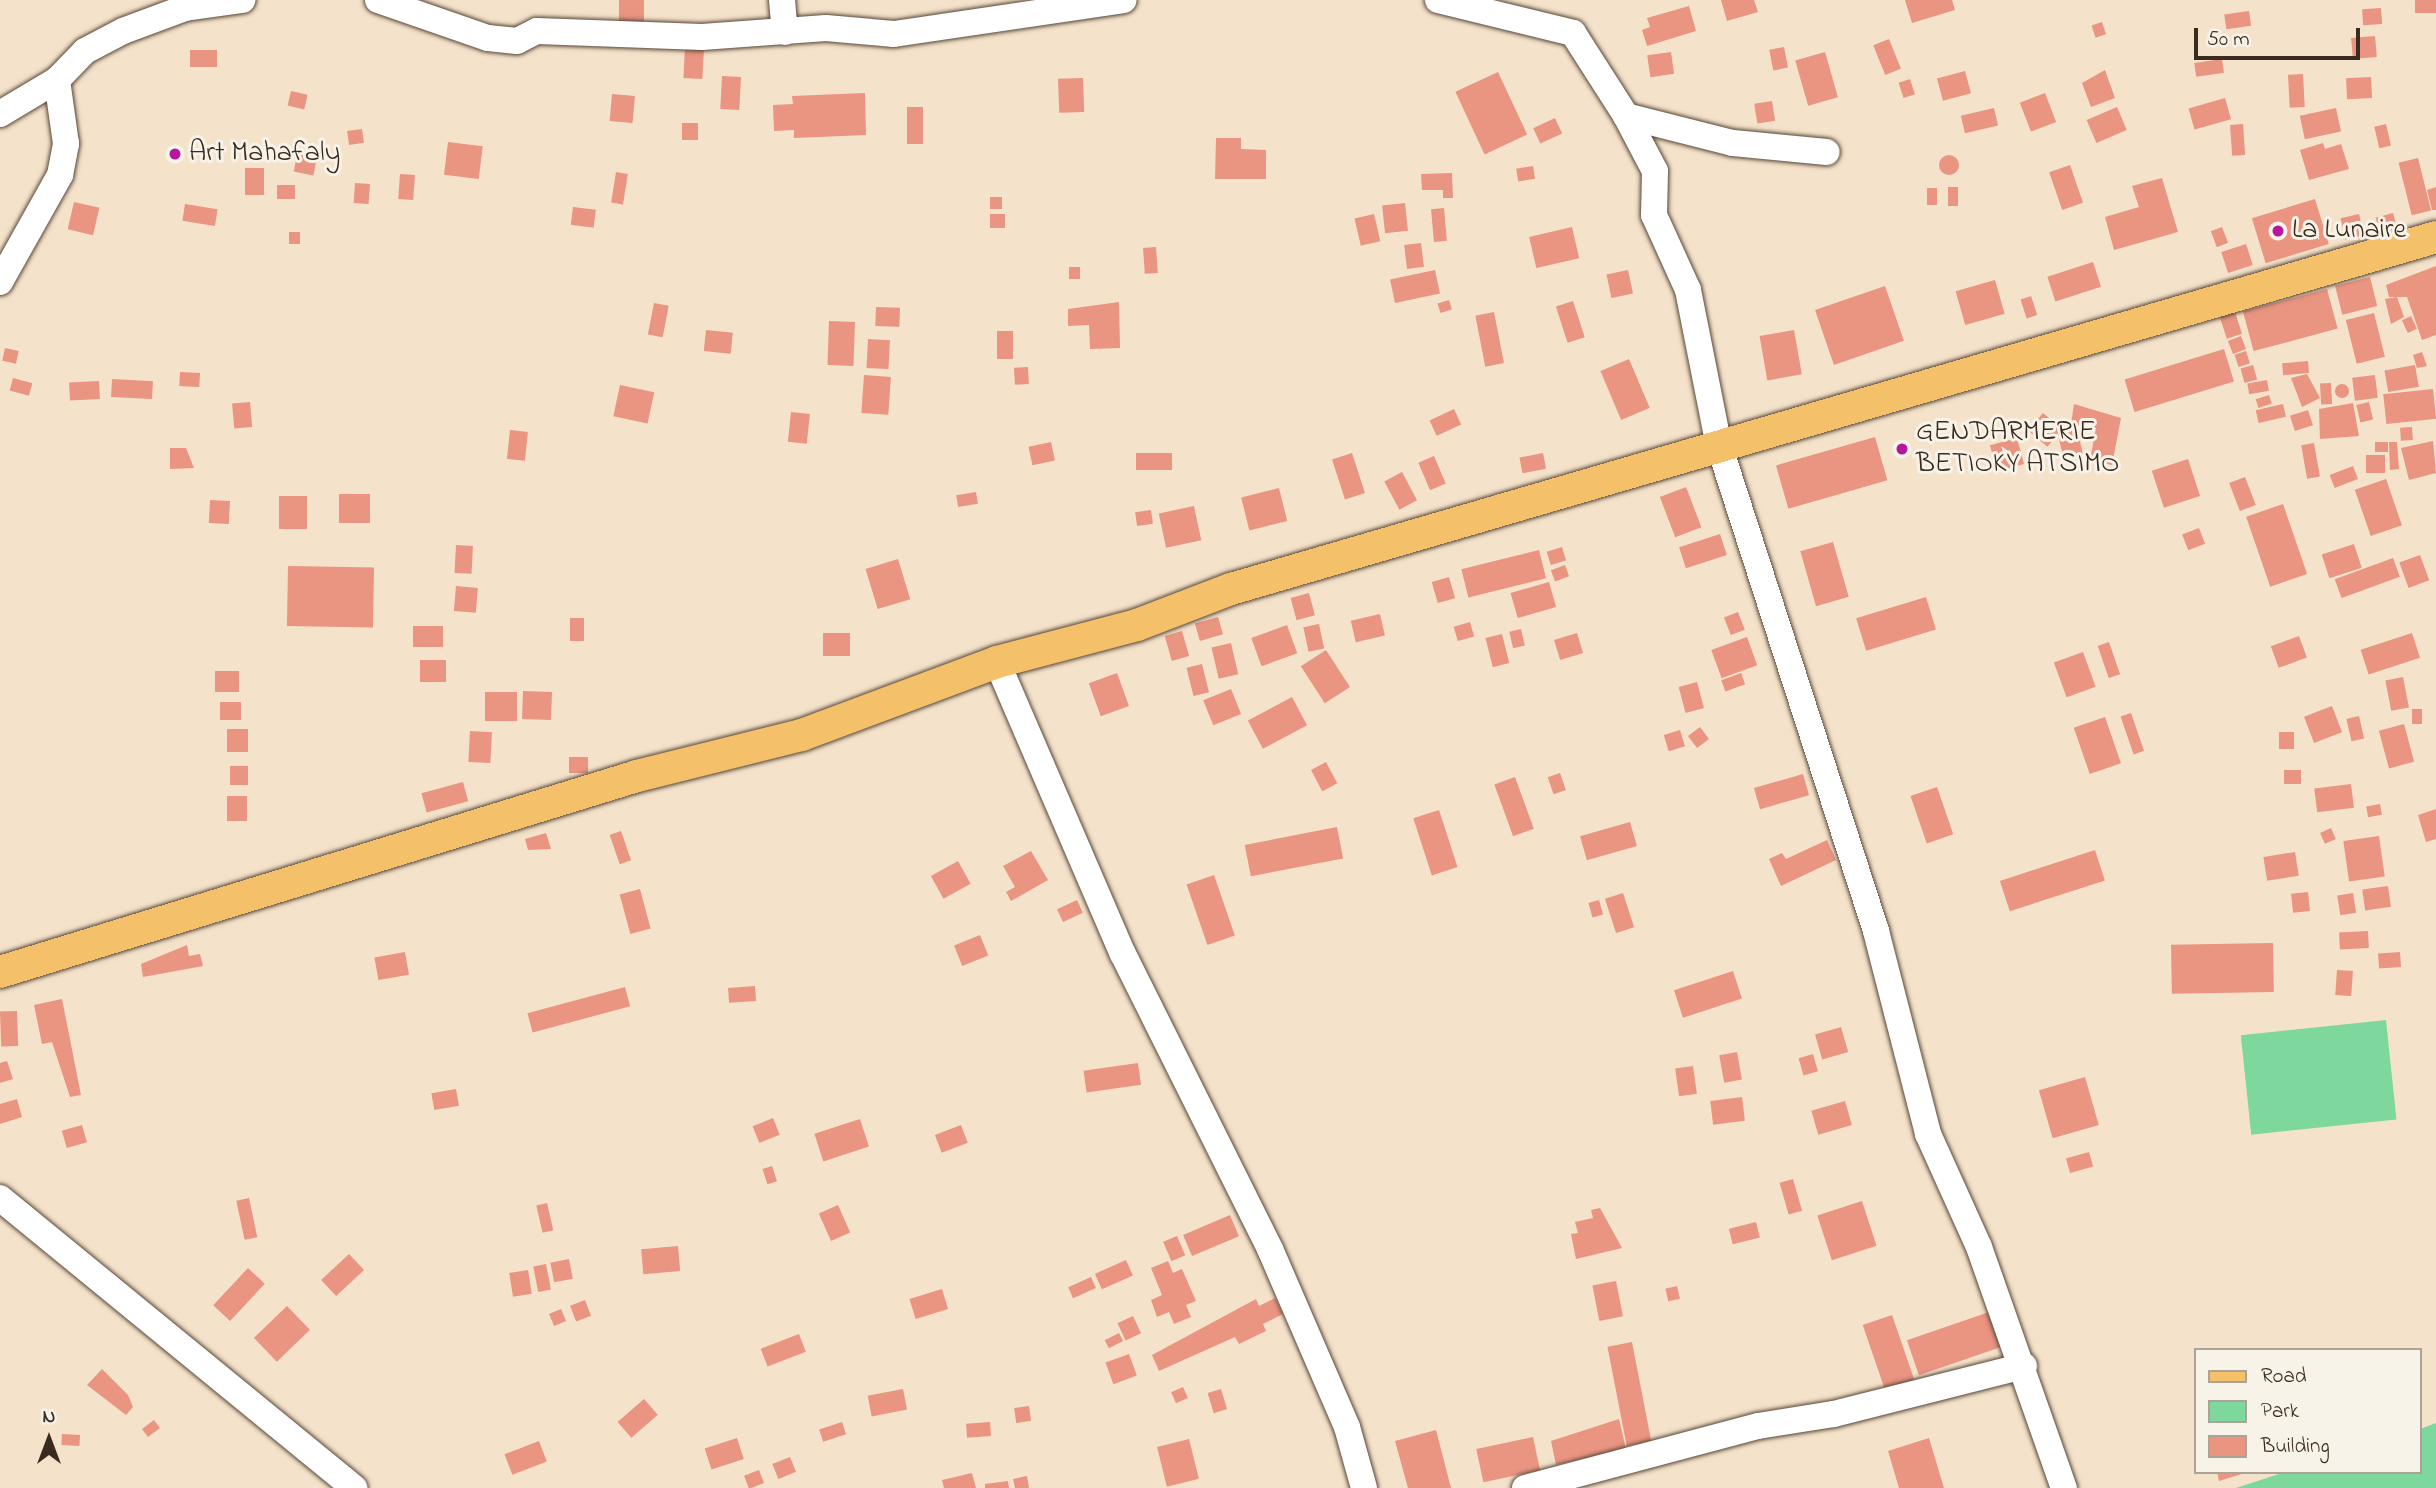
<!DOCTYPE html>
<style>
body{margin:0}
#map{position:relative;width:2436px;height:1488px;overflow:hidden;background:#f5e2ca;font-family:"Indie Flower",sans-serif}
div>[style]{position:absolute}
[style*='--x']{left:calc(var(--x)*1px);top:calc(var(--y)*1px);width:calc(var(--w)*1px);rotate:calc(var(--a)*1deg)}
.green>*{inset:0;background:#7ed89e;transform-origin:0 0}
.building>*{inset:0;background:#ea9482;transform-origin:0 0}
.round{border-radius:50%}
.roads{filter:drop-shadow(0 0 2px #574638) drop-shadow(0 0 2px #574638)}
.minor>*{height:26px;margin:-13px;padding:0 13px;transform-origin:13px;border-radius:13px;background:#fff}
.major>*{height:32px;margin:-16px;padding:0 16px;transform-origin:16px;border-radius:16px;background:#f4c16a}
.dots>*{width:19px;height:19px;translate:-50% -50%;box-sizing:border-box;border:4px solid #f7f3e8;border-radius:50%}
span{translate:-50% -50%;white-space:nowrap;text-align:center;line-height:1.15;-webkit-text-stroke:6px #f7f3e8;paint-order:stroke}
.poi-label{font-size:28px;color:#3b2a1e}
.left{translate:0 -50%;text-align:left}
.legend{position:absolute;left:2194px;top:1348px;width:228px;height:126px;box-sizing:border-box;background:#f7f3e8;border:2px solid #aca397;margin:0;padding:9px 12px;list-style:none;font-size:21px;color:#3b2a1e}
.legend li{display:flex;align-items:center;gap:14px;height:35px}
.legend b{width:35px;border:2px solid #aca397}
.north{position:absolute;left:14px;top:1404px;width:70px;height:70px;-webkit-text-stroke:5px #f7f3e8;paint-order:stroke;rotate:0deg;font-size:19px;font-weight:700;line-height:28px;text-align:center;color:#3b2a1e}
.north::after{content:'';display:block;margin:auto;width:24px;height:32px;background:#3b2a1e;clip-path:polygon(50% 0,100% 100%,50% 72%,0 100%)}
.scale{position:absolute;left:2194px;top:28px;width:166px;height:32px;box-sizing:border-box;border:4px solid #3b2a1e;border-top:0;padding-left:9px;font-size:21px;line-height:24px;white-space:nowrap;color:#3b2a1e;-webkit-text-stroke:5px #f7f3e8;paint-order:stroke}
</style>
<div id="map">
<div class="green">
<i style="left:2386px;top:1020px;width:100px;height:146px;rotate:84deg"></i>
<i style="clip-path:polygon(2436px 1423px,2436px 1488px,2236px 1488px,2285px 1472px,2420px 1472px,2420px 1429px)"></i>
</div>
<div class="building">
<i style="left:619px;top:0;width:25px;height:22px"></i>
<i style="clip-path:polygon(1721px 0,1754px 0,1758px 12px,1727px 21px)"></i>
<i style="clip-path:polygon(1905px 0,1952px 0,1955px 10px,1912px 23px)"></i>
<i style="left:2415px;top:0;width:21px;height:13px"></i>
<i style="clip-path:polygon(1689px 6px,1696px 31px,1647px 46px,1642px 30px,1650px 27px,1647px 18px)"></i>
<i style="left:2381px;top:8px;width:16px;height:19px;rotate:86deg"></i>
<i style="left:2249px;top:11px;width:15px;height:25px;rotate:82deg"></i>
<i style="left:2102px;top:22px;width:13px;height:11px;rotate:72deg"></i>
<i style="left:2375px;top:36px;width:21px;height:24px;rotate:85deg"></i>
<i style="left:1889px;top:39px;width:32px;height:17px;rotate:68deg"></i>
<i style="left:685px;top:47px;width:19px;height:31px;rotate:3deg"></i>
<i style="left:1784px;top:47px;width:21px;height:15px;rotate:79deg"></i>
<i style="left:190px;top:50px;width:27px;height:17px"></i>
<i style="left:1671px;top:52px;width:22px;height:24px;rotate:82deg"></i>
<i style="left:1825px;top:52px;width:47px;height:31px;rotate:74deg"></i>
<i style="left:2222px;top:59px;width:14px;height:28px;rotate:82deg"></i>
<i style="clip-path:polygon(2105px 70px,2115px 98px,2091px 107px,2082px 83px)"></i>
<i style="left:1965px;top:71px;width:23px;height:29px;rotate:75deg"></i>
<i style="left:1498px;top:72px;width:69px;height:47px;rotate:65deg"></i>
<i style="left:2303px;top:74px;width:33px;height:15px;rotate:87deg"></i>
<i style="left:722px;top:76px;width:19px;height:33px;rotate:3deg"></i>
<i style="left:2371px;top:77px;width:21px;height:25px;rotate:87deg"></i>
<i style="left:1083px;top:78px;width:34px;height:25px;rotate:88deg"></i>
<i style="left:1910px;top:79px;width:16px;height:12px;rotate:72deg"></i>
<i style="left:291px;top:91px;width:17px;height:15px;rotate:13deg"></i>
<i style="clip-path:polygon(865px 93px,866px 135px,794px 138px,794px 130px,774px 131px,773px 105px,793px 104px,792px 96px)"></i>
<i style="left:2045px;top:93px;width:31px;height:27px;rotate:69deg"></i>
<i style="left:612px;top:94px;width:23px;height:27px;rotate:5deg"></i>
<i style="left:2225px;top:98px;width:22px;height:38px;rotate:74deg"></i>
<i style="left:1772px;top:101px;width:20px;height:18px;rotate:81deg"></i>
<i style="left:907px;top:107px;width:16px;height:37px"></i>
<i style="left:2117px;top:107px;width:25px;height:33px;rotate:67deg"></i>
<i style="left:1994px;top:108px;width:18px;height:34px;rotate:77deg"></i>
<i style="left:2336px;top:108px;width:24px;height:37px;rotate:78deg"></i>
<i style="left:1555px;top:118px;width:17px;height:24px;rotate:65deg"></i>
<i style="left:682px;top:123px;width:16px;height:17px"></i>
<i style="left:2243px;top:124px;width:31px;height:13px;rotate:86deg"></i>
<i style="left:2386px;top:124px;width:22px;height:12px;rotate:77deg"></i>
<i style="left:362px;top:129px;width:14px;height:15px;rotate:82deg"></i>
<i style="clip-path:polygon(1216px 138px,1241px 138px,1241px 149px,1266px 150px,1266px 179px,1215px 179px)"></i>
<i style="left:448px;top:142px;width:35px;height:33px;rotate:7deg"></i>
<i style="clip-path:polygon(2323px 143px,2325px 149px,2341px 144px,2349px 169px,2309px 180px,2300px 150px)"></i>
<i style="left:298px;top:150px;width:20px;height:22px;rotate:11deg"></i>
<i class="round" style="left:1939px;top:155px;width:20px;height:20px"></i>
<i style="left:2418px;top:158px;width:54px;height:20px;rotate:76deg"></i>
<i style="left:2070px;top:165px;width:40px;height:22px;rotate:71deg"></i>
<i style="left:1533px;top:166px;width:13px;height:17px;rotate:81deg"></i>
<i style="left:245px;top:168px;width:19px;height:27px"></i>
<i style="left:616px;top:172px;width:12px;height:31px;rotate:9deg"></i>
<i style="clip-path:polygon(1452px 173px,1453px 198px,1443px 198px,1443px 190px,1422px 190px,1421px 174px)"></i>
<i style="left:400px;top:174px;width:15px;height:25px;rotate:4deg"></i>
<i style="clip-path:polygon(2162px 178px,2178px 232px,2114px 250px,2105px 217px,2139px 207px,2132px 186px)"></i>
<i style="left:355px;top:183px;width:15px;height:20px;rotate:4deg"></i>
<i style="left:277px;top:185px;width:18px;height:14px"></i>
<i style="left:1948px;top:187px;width:10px;height:19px"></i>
<i style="clip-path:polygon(2436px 187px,2436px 210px,2432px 210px,2427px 190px)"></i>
<i style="left:1927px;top:188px;width:10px;height:17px"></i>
<i style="left:990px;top:197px;width:12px;height:12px"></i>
<i style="left:2315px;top:199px;width:47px;height:66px;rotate:73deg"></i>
<i style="left:74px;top:202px;width:26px;height:28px;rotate:13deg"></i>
<i style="left:1405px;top:203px;width:28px;height:23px;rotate:84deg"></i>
<i style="left:185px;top:204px;width:33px;height:17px;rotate:9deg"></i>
<i style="left:573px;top:207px;width:23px;height:18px;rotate:7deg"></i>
<i style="left:1444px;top:208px;width:33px;height:13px;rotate:85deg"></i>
<i style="left:2393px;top:213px;width:16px;height:18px;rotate:75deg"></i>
<i style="left:1005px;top:214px;width:14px;height:15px;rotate:90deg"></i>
<i style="left:1374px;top:214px;width:28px;height:20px;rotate:77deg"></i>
<i style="left:2359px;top:214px;width:22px;height:19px;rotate:77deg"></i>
<i style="left:1572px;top:227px;width:32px;height:44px;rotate:77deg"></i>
<i style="left:2222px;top:227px;width:17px;height:12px;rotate:69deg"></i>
<i style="left:289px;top:232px;width:11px;height:12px"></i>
<i style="left:1421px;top:243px;width:24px;height:17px;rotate:83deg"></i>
<i style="left:2246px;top:244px;width:22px;height:26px;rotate:72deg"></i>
<i style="left:1156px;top:247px;width:26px;height:13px;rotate:86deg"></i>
<i style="left:2093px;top:262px;width:26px;height:48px;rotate:72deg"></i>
<i style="clip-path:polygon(2436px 266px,2436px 335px,2422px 340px,2407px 297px,2397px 297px,2404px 317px,2391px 324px,2385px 299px,2397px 297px,2389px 297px,2386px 285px)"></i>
<i style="left:1069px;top:267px;width:11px;height:12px"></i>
<i style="left:1435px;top:270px;width:24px;height:46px;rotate:78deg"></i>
<i style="left:1628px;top:270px;width:24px;height:22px;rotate:78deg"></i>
<i style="left:2370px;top:277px;width:30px;height:36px;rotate:76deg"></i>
<i style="left:1995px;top:280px;width:35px;height:41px;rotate:74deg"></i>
<i style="left:1885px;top:286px;width:58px;height:74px;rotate:71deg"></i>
<i style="left:2327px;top:289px;width:41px;height:87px;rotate:75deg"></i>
<i style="left:2031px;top:296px;width:20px;height:11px;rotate:72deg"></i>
<i style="left:1449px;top:300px;width:10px;height:12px;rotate:73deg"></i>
<i style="left:1573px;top:301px;width:38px;height:18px;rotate:72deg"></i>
<i style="clip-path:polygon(1119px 302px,1120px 348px,1090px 349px,1089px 325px,1068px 326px,1068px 309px)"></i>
<i style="left:654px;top:303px;width:15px;height:32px;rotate:11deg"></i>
<i style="left:876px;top:307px;width:24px;height:19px;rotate:2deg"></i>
<i style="left:2234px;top:309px;width:26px;height:16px;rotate:72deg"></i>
<i style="left:1494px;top:312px;width:52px;height:19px;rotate:79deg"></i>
<i style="left:2374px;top:313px;width:45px;height:29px;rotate:76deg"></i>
<i style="left:2411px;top:316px;width:14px;height:10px;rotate:65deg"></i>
<i style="left:829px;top:321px;width:26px;height:44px;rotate:2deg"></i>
<i style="left:706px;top:330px;width:27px;height:21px;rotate:6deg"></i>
<i style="left:1794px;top:330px;width:45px;height:35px;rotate:80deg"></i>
<i style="left:1013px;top:331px;width:28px;height:16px;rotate:90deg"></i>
<i style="left:2241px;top:336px;width:14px;height:14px;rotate:69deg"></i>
<i style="left:868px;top:339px;width:22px;height:29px;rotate:3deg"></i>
<i style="left:5px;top:348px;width:14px;height:13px;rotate:12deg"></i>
<i style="left:2224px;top:349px;width:34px;height:104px;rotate:73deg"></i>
<i style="left:2246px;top:351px;width:13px;height:12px;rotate:72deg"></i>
<i style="clip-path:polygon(2422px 352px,2427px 366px,2417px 368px,2413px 355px)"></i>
<i style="left:1629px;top:359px;width:53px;height:31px;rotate:67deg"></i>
<i style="left:2308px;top:361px;width:12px;height:26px;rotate:85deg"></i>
<i style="left:2253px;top:365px;width:15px;height:13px;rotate:74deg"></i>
<i style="left:2415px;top:365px;width:22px;height:31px;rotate:80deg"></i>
<i style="left:1028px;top:367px;width:17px;height:14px;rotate:87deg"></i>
<i style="left:180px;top:372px;width:20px;height:14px;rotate:3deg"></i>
<i style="clip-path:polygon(2307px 374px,2320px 398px,2302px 407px,2291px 378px)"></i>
<i style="left:864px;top:375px;width:27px;height:38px;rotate:4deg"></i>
<i style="left:2375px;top:375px;width:23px;height:23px;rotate:83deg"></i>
<i style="left:13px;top:378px;width:20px;height:13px;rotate:15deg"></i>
<i style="left:112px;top:379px;width:41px;height:18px;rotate:3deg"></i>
<i style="left:2267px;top:380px;width:11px;height:20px;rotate:80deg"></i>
<i style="left:99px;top:381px;width:18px;height:30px;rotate:87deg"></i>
<i style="left:2331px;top:383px;width:21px;height:11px;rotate:87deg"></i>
<i class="round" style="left:2335px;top:384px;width:14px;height:14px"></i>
<i style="left:620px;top:385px;width:35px;height:32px;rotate:12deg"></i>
<i style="left:2433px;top:389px;width:30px;height:50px;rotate:84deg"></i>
<i style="left:2269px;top:395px;width:9px;height:14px;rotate:72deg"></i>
<i style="left:250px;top:402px;width:25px;height:18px;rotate:85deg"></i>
<i style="left:2369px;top:402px;width:18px;height:13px;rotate:77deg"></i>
<i style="clip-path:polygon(2353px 403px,2359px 436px,2320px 439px,2319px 409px)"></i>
<i style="clip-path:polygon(2074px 404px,2121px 418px,2112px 465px,2090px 460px,2096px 428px,2071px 424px)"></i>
<i style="left:2283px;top:404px;width:13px;height:28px;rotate:77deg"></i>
<i style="left:1454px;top:409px;width:17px;height:27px;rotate:65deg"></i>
<i style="left:2308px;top:410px;width:16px;height:19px;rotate:72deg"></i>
<i style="left:791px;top:412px;width:19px;height:30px;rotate:6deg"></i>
<i style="left:2043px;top:413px;width:25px;height:23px;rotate:40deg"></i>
<i style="left:2412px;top:427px;width:13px;height:12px;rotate:86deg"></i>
<i style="left:2077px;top:428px;width:27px;height:20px;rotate:77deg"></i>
<i style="left:510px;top:430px;width:18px;height:29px;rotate:6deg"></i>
<i style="left:1875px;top:437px;width:45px;height:103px;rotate:74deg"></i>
<i style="left:2017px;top:438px;width:27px;height:28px;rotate:75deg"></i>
<i style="clip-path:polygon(2433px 441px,2436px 473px,2409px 480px,2401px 448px)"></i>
<i style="left:1051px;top:442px;width:19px;height:23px;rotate:78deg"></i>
<i style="left:2375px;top:442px;width:13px;height:10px"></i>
<i style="clip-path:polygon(2389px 442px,2397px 442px,2399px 469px,2390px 470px)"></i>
<i style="left:2314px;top:443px;width:34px;height:13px;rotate:80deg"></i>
<i style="clip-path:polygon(170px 448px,186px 448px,194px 468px,170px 469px)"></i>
<i style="left:1172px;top:453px;width:17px;height:36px;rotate:90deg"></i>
<i style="left:1352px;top:453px;width:42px;height:21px;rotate:72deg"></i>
<i style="left:1543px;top:453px;width:16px;height:24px;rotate:79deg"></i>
<i style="left:2366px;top:455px;width:19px;height:18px"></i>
<i style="left:1434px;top:456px;width:30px;height:17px;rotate:67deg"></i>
<i style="left:2188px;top:459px;width:39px;height:38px;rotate:72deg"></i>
<i style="left:2353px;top:466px;width:14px;height:25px;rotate:69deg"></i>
<i style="left:1402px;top:472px;width:32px;height:20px;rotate:62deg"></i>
<i style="left:2245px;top:477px;width:30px;height:17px;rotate:69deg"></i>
<i style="left:2386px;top:479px;width:49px;height:33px;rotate:71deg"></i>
<i style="left:1686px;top:487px;width:43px;height:28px;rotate:69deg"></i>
<i style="left:1279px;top:488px;width:34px;height:39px;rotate:76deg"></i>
<i style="left:976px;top:492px;width:12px;height:20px;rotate:81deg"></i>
<i style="left:339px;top:494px;width:31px;height:29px"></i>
<i style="left:279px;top:496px;width:28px;height:33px"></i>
<i style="left:210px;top:500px;width:20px;height:23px;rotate:3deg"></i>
<i style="left:2283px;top:504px;width:74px;height:39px;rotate:71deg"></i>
<i style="left:1194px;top:506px;width:35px;height:36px;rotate:78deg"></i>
<i style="left:1151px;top:510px;width:14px;height:16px;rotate:82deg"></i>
<i style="left:2199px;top:528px;width:17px;height:18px;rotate:69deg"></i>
<i style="left:1720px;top:534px;width:22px;height:43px;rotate:72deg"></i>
<i style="left:1833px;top:542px;width:57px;height:34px;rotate:74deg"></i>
<i style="left:2354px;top:544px;width:25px;height:34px;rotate:72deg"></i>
<i style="left:456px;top:545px;width:17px;height:28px;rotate:3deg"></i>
<i style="left:1562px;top:547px;width:14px;height:16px;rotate:73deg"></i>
<i style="left:1539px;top:550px;width:29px;height:80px;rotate:76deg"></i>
<i style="left:2420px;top:555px;width:27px;height:22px;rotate:70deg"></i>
<i style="left:2393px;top:558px;width:20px;height:62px;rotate:70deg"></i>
<i style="left:898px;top:559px;width:42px;height:34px;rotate:73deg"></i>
<i style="left:1565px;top:565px;width:12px;height:15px;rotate:70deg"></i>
<i style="left:288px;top:566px;width:86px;height:60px;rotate:1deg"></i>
<i style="left:1449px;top:577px;width:22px;height:18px;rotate:74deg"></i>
<i style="left:1549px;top:582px;width:26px;height:40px;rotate:74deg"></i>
<i style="left:456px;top:586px;width:22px;height:25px;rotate:5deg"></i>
<i style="left:1309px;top:593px;width:23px;height:19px;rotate:75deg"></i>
<i style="left:1926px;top:597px;width:34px;height:73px;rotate:73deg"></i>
<i style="left:1738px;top:612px;width:19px;height:15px;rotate:69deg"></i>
<i style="left:1380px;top:614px;width:22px;height:30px;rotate:77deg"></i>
<i style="left:1218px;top:617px;width:18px;height:24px;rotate:74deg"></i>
<i style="left:570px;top:618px;width:14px;height:23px"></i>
<i style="left:1470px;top:622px;width:15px;height:17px;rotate:74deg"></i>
<i style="left:1319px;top:624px;width:25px;height:16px;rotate:78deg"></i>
<i style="left:1287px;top:625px;width:30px;height:38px;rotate:70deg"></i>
<i style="left:443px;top:626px;width:21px;height:30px;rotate:90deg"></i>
<i style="left:1521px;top:629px;width:17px;height:12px;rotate:77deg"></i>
<i style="left:1182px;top:631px;width:26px;height:18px;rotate:74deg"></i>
<i style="left:850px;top:633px;width:23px;height:27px;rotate:90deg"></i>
<i style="left:1577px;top:633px;width:21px;height:24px;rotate:73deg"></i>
<i style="left:2412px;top:633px;width:26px;height:54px;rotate:72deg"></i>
<i style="left:1502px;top:634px;width:30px;height:17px;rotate:76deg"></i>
<i style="left:2299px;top:636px;width:23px;height:30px;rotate:70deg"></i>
<i style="left:1747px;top:637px;width:30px;height:38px;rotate:70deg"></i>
<i style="left:2109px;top:642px;width:34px;height:12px;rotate:71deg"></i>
<i style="left:1231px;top:643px;width:32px;height:20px;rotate:77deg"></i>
<i style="left:1326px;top:650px;width:44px;height:30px;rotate:57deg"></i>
<i style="left:2083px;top:652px;width:37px;height:31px;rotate:70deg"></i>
<i style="left:420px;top:660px;width:26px;height:22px"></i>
<i style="left:1202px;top:664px;width:29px;height:16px;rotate:76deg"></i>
<i style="left:215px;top:671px;width:24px;height:21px"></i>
<i style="left:1117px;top:673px;width:35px;height:30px;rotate:70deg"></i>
<i style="left:1741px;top:673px;width:12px;height:21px;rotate:70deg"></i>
<i style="left:2403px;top:677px;width:31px;height:18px;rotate:79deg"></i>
<i style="left:1697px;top:682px;width:27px;height:19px;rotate:75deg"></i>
<i style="left:1231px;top:689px;width:27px;height:30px;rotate:68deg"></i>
<i style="left:523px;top:691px;width:29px;height:28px;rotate:2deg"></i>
<i style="left:485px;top:692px;width:32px;height:29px"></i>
<i style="left:1292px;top:697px;width:32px;height:50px;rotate:62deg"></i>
<i style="left:220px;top:702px;width:21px;height:18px"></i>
<i style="left:2332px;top:706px;width:28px;height:30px;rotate:69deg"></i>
<i style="left:2422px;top:709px;width:15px;height:10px;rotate:90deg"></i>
<i style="left:2131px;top:713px;width:40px;height:11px;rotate:71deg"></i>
<i style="left:2359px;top:716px;width:23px;height:13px;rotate:77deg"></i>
<i style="left:2105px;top:717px;width:49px;height:33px;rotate:71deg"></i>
<i style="left:2404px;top:724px;width:39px;height:26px;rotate:75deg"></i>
<i style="left:1700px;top:727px;width:15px;height:15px;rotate:53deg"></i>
<i style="left:227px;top:729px;width:21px;height:23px"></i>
<i style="left:1680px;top:730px;width:17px;height:17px;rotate:73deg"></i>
<i style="left:470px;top:731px;width:22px;height:31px;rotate:3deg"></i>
<i style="left:2279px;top:732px;width:15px;height:17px"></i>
<i style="left:569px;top:757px;width:19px;height:16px"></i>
<i style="left:1326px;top:762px;width:24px;height:17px;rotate:62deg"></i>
<i style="left:230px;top:766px;width:18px;height:19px"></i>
<i style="left:2301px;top:770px;width:14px;height:17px;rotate:90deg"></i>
<i style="left:1560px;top:773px;width:18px;height:13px;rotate:71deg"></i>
<i style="left:1803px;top:774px;width:22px;height:51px;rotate:74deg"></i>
<i style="left:1515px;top:777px;width:55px;height:22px;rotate:70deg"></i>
<i style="left:463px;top:782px;width:20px;height:43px;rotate:75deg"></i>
<i style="left:2351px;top:784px;width:24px;height:37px;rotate:83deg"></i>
<i style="left:1937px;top:787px;width:50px;height:28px;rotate:71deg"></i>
<i style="left:227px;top:796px;width:20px;height:25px"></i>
<i style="left:2380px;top:804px;width:11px;height:14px;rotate:80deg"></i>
<i style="clip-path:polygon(2436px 809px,2436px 839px,2426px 842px,2418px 815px)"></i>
<i style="left:1439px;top:810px;width:60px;height:27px;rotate:72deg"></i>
<i style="left:1630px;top:822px;width:25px;height:52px;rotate:74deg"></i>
<i style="left:1337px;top:827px;width:32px;height:94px;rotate:79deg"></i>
<i style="left:2331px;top:828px;width:12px;height:12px;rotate:66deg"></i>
<i style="left:621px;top:831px;width:31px;height:12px;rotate:71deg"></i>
<i style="clip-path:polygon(546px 833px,551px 849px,528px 850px,525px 839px)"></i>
<i style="left:2379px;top:836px;width:41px;height:36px;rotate:82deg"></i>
<i style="clip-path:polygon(1827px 840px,1836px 860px,1781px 886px,1769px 859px,1782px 853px,1786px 859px)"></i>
<i style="left:2095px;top:850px;width:32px;height:100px;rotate:72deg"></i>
<i style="clip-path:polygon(1031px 851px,1048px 880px,1011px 901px,1006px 892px,1015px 887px,1003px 866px)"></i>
<i style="left:2295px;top:852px;width:24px;height:32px;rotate:81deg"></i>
<i style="left:958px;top:861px;width:26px;height:31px;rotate:61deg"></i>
<i style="left:1214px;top:875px;width:64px;height:29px;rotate:71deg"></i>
<i style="left:2388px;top:886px;width:21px;height:26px;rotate:82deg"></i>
<i style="left:640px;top:889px;width:41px;height:21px;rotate:75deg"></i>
<i style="left:2308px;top:892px;width:19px;height:17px;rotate:84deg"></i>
<i style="left:1623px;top:893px;width:36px;height:19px;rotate:72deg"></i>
<i style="left:2353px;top:893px;width:20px;height:16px;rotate:81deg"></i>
<i style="left:1077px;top:900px;width:14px;height:22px;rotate:65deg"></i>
<i style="left:1599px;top:900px;width:15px;height:11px;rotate:74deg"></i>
<i style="left:2368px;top:931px;width:17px;height:29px;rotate:87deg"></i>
<i style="left:980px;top:935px;width:22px;height:28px;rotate:68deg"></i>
<i style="left:2273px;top:943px;width:49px;height:102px;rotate:89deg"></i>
<i style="clip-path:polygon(187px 945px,189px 956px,200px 954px,203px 966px,143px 977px,141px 964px)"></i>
<i style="left:405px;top:952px;width:23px;height:31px;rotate:80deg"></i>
<i style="left:2400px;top:952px;width:15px;height:22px;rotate:86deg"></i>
<i style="left:2337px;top:970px;width:16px;height:25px;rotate:4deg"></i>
<i style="left:1733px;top:971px;width:29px;height:62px;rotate:72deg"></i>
<i style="left:755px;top:986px;width:15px;height:27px;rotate:86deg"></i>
<i style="left:625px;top:987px;width:20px;height:101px;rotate:75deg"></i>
<i style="clip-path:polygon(62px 999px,81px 1095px,70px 1097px,52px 1042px,42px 1044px,34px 1005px)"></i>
<i style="left:17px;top:1011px;width:35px;height:17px;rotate:88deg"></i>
<i style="left:1841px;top:1027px;width:26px;height:27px;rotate:74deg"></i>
<i style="left:1737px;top:1052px;width:28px;height:18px;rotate:80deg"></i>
<i style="left:1813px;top:1054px;width:18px;height:15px;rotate:74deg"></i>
<i style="clip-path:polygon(7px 1061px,13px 1079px,0 1083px,0 1063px)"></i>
<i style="left:1138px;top:1063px;width:22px;height:55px;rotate:82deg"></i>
<i style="left:1693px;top:1066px;width:28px;height:18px;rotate:82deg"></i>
<i style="left:2085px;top:1077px;width:50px;height:48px;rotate:74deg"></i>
<i style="left:456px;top:1089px;width:17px;height:25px;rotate:80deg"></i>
<i style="left:1742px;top:1097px;width:24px;height:32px;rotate:83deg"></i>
<i style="clip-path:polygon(17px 1099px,22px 1117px,0 1124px,0 1104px)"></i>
<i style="left:1845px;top:1101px;width:25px;height:35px;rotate:74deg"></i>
<i style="left:773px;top:1118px;width:18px;height:22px;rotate:68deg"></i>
<i style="left:860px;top:1119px;width:29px;height:48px;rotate:72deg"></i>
<i style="left:82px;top:1125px;width:18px;height:21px;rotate:74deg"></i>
<i style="left:961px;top:1125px;width:19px;height:28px;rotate:69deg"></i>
<i style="left:2089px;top:1152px;width:15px;height:24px;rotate:74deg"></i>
<i style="left:772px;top:1166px;width:16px;height:10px;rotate:72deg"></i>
<i style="left:1793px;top:1179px;width:33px;height:14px;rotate:74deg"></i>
<i style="left:249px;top:1198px;width:40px;height:13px;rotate:78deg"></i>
<i style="left:1862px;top:1201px;width:47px;height:47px;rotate:72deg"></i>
<i style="left:547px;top:1203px;width:28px;height:11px;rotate:77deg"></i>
<i style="left:838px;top:1205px;width:30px;height:21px;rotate:66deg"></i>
<i style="clip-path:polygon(1600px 1208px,1622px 1248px,1576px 1259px,1571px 1234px,1578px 1233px,1575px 1222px,1593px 1218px,1591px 1210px)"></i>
<i style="left:1230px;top:1215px;width:23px;height:51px;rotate:67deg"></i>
<i style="left:1756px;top:1222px;width:16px;height:28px;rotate:76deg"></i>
<i style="left:1177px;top:1236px;width:21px;height:15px;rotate:67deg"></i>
<i style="left:678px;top:1246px;width:25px;height:37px;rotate:85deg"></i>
<i style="left:349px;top:1254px;width:22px;height:38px;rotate:47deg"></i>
<i style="left:569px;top:1259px;width:20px;height:19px;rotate:79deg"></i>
<i style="left:1126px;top:1260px;width:17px;height:34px;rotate:66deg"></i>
<i style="clip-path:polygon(1168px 1261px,1173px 1273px,1182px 1269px,1196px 1301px,1186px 1305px,1191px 1317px,1174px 1324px,1169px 1312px,1157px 1317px,1151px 1300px,1162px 1295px,1151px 1268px)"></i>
<i style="left:546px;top:1264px;width:26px;height:13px;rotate:79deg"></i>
<i style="left:248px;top:1268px;width:23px;height:51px;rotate:43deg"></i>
<i style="left:528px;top:1270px;width:24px;height:19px;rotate:81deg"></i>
<i style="left:1091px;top:1277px;width:12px;height:25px;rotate:66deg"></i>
<i style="left:1616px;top:1281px;width:36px;height:24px;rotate:79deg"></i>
<i style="left:1677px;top:1286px;width:13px;height:12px;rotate:77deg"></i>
<i style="left:942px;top:1289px;width:21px;height:34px;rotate:73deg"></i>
<i style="clip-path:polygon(1275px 1298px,1283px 1314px,1263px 1324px,1266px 1331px,1239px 1344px,1235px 1337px,1159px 1371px,1152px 1355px,1256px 1299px,1259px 1306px)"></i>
<i style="left:585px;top:1300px;width:17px;height:16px;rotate:69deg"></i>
<i style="left:287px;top:1306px;width:33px;height:46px;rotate:46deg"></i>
<i style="left:561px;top:1309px;width:13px;height:13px;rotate:67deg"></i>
<i style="left:1992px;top:1311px;width:37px;height:90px;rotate:71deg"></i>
<i style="left:1892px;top:1315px;width:69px;height:31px;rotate:71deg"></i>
<i style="left:1133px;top:1316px;width:19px;height:17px;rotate:65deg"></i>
<i style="left:1119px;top:1333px;width:9px;height:16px;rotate:63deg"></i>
<i style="left:799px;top:1334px;width:19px;height:41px;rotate:69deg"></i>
<i style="left:1632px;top:1342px;width:101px;height:25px;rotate:79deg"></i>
<i style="left:1129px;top:1354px;width:23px;height:25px;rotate:70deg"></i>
<i style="clip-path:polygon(102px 1369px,128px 1395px,133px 1407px,126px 1415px,87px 1385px)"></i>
<i style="left:1183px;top:1387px;width:12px;height:13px;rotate:66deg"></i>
<i style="left:903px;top:1389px;width:21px;height:36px;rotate:79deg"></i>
<i style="left:1221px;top:1389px;width:21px;height:14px;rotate:73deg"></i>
<i style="left:644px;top:1399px;width:21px;height:35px;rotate:49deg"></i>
<i style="left:1029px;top:1406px;width:15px;height:15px;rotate:82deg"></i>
<i style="clip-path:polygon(1619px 1419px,1626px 1449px,1556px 1465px,1551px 1441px)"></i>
<i style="left:154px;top:1420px;width:10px;height:15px;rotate:53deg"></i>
<i style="left:842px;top:1422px;width:13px;height:24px;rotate:72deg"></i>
<i style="left:990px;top:1422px;width:14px;height:24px;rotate:86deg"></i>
<i style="clip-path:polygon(1436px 1430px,1451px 1488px,1408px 1488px,1395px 1441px)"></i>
<i style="left:62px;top:1434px;width:18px;height:11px;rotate:3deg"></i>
<i style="left:1533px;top:1437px;width:34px;height:58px;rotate:78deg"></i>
<i style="left:737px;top:1438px;width:22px;height:34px;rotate:72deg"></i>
<i style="clip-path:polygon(1929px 1438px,1944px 1488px,1899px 1488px,1888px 1451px)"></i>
<i style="left:1189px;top:1439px;width:41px;height:33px;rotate:76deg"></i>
<i style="left:539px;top:1441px;width:22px;height:37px;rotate:69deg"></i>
<i style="left:790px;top:1457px;width:16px;height:19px;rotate:68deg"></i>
<i style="left:759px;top:1470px;width:14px;height:16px;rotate:69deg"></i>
<i style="clip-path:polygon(2217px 1472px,2245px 1472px,2245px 1473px,2219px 1481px)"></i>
<i style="clip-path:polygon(972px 1473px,976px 1488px,944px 1488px,942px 1480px)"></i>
<i style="clip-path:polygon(1027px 1476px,1029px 1488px,1015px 1488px,1013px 1479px)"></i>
<i style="clip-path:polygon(1008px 1481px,1009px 1488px,985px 1488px,985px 1484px)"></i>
</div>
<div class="roads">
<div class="minor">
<i style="--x:378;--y:0;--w:116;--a:19.1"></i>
<i style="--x:488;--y:38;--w:29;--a:6"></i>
<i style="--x:517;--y:41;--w:22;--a:-27"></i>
<i style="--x:537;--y:31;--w:165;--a:2.1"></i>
<i style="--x:702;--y:37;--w:124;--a:-4.2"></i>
<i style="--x:826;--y:28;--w:68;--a:5"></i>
<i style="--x:894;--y:34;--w:232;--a:-8.4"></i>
<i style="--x:782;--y:0;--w:32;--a:85"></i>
<i style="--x:1438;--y:0;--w:139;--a:13.7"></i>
<i style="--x:1573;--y:33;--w:98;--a:57.4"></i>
<i style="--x:1626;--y:116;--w:110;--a:14.2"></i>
<i style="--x:1733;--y:143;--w:94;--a:5.5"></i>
<i style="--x:0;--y:114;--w:66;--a:-30.8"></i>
<i style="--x:1626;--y:116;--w:62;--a:62.2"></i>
<i style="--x:1655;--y:171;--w:44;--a:91.3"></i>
<i style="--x:1654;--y:215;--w:82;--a:65.6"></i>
<i style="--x:1688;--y:290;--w:155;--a:78.8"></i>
<i style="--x:1718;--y:442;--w:514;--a:72.09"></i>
<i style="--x:1876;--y:931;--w:210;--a:75.6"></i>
<i style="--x:1928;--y:1134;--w:124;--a:65.7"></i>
<i style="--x:1979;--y:1247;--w:256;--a:70.6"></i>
<i style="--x:0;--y:282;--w:123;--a:-60.7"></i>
<i style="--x:60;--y:175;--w:32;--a:-79"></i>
<i style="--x:66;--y:144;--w:65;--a:-98"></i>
<i style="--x:57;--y:80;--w:40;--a:-46"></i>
<i style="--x:85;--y:51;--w:43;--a:-27.8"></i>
<i style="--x:123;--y:31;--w:66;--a:-20.4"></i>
<i style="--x:185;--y:8;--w:58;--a:-8"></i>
<i style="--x:997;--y:662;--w:318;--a:66.7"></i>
<i style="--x:1123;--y:954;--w:330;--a:63.5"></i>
<i style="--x:1270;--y:1249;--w:194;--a:66.6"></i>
<i style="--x:1347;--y:1427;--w:63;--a:74.4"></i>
<i style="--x:0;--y:1198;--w:458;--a:39.3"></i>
<i style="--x:1525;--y:1488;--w:241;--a:-14.9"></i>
<i style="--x:1758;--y:1426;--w:77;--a:-9"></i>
<i style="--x:1834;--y:1414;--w:196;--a:-14.2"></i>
</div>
<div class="major">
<i style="--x:0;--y:972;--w:666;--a:-17.1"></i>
<i style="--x:637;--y:776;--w:170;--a:-14"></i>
<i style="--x:802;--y:735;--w:208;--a:-20.5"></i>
<i style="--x:997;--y:662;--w:145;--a:-14.8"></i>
<i style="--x:1137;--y:625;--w:101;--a:-21"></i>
<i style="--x:1231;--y:589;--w:1255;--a:-16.28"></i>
</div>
</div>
<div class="dots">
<i style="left:175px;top:154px;background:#b5179e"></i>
<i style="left:2278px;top:231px;background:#b5179e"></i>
<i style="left:1902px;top:449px;background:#b5179e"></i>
</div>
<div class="poi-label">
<span class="left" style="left:189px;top:154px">Art Mahafaly</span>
<span class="left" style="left:2292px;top:231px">La Lunaire</span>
<span class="left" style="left:1916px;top:449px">GENDARMERIE<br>BETIOKY ATSIMO</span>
</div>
<ul class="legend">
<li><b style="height:9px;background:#f4c16a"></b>Road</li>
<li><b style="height:19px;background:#7ed89e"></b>Park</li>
<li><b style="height:19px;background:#ea9482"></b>Building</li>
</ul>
<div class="north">N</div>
<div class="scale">50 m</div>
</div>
